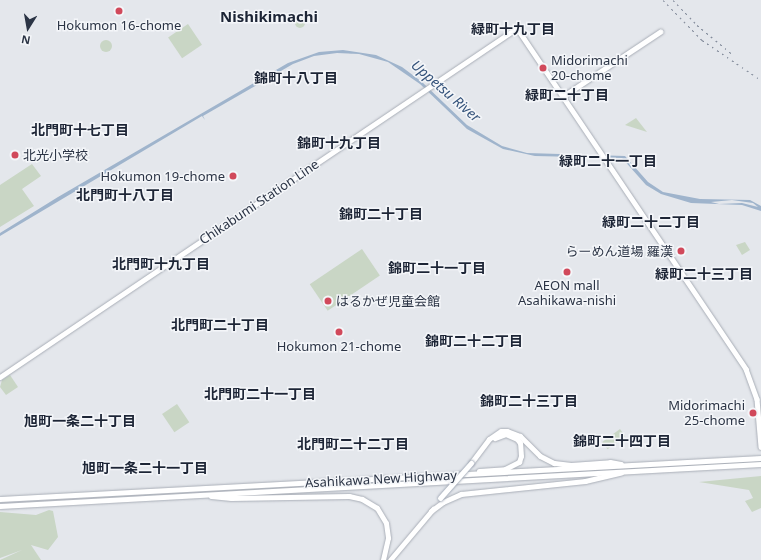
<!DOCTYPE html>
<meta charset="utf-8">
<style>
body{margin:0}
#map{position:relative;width:761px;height:560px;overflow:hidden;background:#e4e7ec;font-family:"Noto Sans","Noto Sans JP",sans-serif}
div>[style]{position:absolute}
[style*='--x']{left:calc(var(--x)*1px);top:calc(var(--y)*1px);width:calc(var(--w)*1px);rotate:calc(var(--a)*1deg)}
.green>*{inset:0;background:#c9d6c5;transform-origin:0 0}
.round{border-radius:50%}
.water>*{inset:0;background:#9fb4cc}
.roads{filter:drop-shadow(0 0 1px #a9aeb7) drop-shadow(0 0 1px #a9aeb7)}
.secondary>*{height:4.5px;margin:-2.25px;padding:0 2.25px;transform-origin:2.25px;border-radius:2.25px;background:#fff}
.primary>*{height:5px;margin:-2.5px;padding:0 2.5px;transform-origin:2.5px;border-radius:2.5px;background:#fff}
.trunk>*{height:5px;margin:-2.5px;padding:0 2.5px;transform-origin:2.5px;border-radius:2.5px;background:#fff}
.rail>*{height:1px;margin-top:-0.5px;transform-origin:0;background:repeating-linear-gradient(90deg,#7d8696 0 2px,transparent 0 6px)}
.bridges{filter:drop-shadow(0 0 1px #a3abb8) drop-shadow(0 0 1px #a3abb8)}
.primary-bridge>*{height:5px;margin:-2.5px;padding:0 2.5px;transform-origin:2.5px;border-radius:2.5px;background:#fff}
.dots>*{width:11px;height:11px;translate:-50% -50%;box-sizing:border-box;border:2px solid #f4f6f9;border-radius:50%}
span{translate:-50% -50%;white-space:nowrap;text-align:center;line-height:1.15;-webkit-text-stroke:3px #f4f6f9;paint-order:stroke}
.poi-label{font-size:13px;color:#2b3445}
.left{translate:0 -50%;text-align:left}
.right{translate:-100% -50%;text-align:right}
.street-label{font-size:13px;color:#2b3445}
.neighbourhood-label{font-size:14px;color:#1d2536;font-weight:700}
.water-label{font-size:14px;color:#34527a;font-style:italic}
.quarter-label{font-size:15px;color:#1d2536;font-weight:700}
.north{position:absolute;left:8px;top:8px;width:40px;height:40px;-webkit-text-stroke:3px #f4f6f9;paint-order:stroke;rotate:191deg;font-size:11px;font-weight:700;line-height:16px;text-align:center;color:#2b3445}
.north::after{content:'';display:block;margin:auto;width:14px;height:18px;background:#2b3445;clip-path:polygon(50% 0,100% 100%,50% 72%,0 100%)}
</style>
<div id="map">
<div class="green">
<i class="round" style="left:295px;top:18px;width:10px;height:10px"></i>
<i style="left:188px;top:24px;width:25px;height:24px;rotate:56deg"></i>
<i class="round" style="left:100px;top:40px;width:12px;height:12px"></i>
<i style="clip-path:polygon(636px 118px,647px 132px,625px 125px)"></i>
<i style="clip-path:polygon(32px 164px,41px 176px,22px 189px,34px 206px,0 227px,0 185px)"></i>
<i style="clip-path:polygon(745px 242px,750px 250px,742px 255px,736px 245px)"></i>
<i style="left:362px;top:249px;width:32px;height:63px;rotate:56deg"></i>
<i style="clip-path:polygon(10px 375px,18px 387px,6px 395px,0 387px,2px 380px)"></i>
<i style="left:177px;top:404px;width:22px;height:18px;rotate:56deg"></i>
<i style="left:620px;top:429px;width:9px;height:22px;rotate:54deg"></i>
<i style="clip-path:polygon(761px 476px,761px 508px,752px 512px,745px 501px,753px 498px,749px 490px,699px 482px)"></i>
<i style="clip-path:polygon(49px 510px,53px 511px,58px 537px,48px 550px,31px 545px,41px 560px,0 560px,22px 550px,0 558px,0 512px,36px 515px)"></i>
</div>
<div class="water">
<i style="clip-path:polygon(evenodd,343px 50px,376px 55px,402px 67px,422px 82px,467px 125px,502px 146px,527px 153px,625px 156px,648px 182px,663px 192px,700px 199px,750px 200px,761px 206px,761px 211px,742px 205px,691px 203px,661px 194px,646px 185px,622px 158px,535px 156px,503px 149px,467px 129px,420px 84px,388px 62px,359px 54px,337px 53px,314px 56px,293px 64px,203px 116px,205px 120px,202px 116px,0 236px,0 233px,58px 197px,288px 63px,319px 52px,343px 50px,732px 200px,753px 203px,758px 207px,742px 203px,719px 204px,711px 202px,732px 200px)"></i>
</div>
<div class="roads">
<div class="secondary">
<i style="--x:562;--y:97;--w:118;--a:-33.6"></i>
<i style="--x:0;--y:377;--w:624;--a:-34.02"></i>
<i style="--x:517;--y:28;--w:411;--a:56.1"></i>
<i style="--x:746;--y:369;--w:32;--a:70"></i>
<i style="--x:757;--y:399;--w:48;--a:85.2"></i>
</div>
<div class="primary">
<i style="--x:471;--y:463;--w:30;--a:-53"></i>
<i style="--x:489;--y:439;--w:14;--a:-34"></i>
<i style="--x:501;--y:431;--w:6;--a:0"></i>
<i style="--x:507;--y:431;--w:14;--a:21"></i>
<i style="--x:520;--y:436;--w:28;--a:45"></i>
<i style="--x:540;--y:456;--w:16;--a:27"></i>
<i style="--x:554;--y:463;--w:17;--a:7"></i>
<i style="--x:571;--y:465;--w:39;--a:-4"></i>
<i style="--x:610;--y:462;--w:11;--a:10"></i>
<i style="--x:479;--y:471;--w:26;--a:-4"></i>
<i style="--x:505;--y:469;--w:16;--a:-27"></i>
<i style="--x:519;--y:462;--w:6;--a:-72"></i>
<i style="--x:521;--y:456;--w:13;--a:-94"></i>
<i style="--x:520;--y:443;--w:5;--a:-127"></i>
<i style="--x:517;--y:439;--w:12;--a:-156"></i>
<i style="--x:506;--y:434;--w:12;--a:160"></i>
<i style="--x:211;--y:496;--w:20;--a:6"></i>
<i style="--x:231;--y:498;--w:118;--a:-1"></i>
<i style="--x:349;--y:496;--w:13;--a:13"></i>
<i style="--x:362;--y:499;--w:17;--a:31"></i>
<i style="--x:377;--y:508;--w:17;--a:59"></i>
<i style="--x:386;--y:523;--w:15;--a:82"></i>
<i style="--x:388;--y:538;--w:23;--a:103"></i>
<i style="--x:431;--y:511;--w:15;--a:-37"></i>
<i style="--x:443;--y:502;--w:20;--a:-24"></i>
<i style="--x:461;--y:494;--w:125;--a:-6"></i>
<i style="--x:585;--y:481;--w:37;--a:-13"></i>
<i style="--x:390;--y:560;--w:67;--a:-49.9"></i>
</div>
<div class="trunk">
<i style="--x:0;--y:499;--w:762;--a:-3.08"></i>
<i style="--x:0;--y:506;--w:762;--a:-3.16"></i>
</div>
</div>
<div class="rail">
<i style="--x:663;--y:0;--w:56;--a:45.7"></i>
<i style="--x:702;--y:40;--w:71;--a:34.1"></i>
<i style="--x:673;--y:0;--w:35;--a:46"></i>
<i style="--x:697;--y:25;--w:45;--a:39.6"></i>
</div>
<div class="bridges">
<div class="primary-bridge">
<i style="--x:440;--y:498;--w:47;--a:-48.5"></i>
</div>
</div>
<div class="dots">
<i style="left:119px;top:11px;background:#d1495b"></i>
<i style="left:543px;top:68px;background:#d1495b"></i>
<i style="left:15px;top:155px;background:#d1495b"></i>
<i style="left:233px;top:176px;background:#d1495b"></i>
<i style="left:681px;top:251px;background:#d1495b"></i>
<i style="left:567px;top:272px;background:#d1495b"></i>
<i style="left:328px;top:301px;background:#d1495b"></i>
<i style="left:339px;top:332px;background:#d1495b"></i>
<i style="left:753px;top:413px;background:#d1495b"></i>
</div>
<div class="poi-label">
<span style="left:119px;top:25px">Hokumon 16-chome</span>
<span class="left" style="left:551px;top:68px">Midorimachi<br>20-chome</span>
<span class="left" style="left:23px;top:155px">北光小学校</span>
<span class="right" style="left:225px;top:176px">Hokumon 19-chome</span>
<span class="right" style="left:673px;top:251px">らーめん道場 羅漢</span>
<span style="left:567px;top:293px">AEON mall<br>Asahikawa-nishi</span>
<span class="left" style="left:336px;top:301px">はるかぜ児童会館</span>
<span style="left:339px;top:346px">Hokumon 21-chome</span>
<span class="right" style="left:745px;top:413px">Midorimachi<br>25-chome</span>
</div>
<div class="street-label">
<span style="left:259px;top:202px;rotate:-34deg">Chikabumi Station Line</span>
<span style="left:381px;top:479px;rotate:-3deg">Asahikawa New Highway</span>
</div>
<div class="neighbourhood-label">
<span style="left:513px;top:29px">緑町十九丁目</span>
<span style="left:296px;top:78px">錦町十八丁目</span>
<span style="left:567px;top:95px">緑町二十丁目</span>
<span style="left:80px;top:130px">北門町十七丁目</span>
<span style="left:339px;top:143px">錦町十九丁目</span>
<span style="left:608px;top:161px">緑町二十一丁目</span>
<span style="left:125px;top:195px">北門町十八丁目</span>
<span style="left:381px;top:214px">錦町二十丁目</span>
<span style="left:651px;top:222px">緑町二十二丁目</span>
<span style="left:161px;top:264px">北門町十九丁目</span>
<span style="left:437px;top:268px">錦町二十一丁目</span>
<span style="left:704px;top:274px">緑町二十三丁目</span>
<span style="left:220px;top:325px">北門町二十丁目</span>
<span style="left:474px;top:341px">錦町二十二丁目</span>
<span style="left:260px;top:394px">北門町二十一丁目</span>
<span style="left:529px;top:401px">錦町二十三丁目</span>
<span style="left:80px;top:421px">旭町一条二十丁目</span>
<span style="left:622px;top:441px">錦町二十四丁目</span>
<span style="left:353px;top:444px">北門町二十二丁目</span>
<span style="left:145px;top:468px">旭町一条二十一丁目</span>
</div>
<div class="water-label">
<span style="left:446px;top:91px;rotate:41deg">Uppetsu River</span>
</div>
<div class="quarter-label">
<span style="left:269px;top:17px">Nishikimachi</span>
</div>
<div class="north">N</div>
</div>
